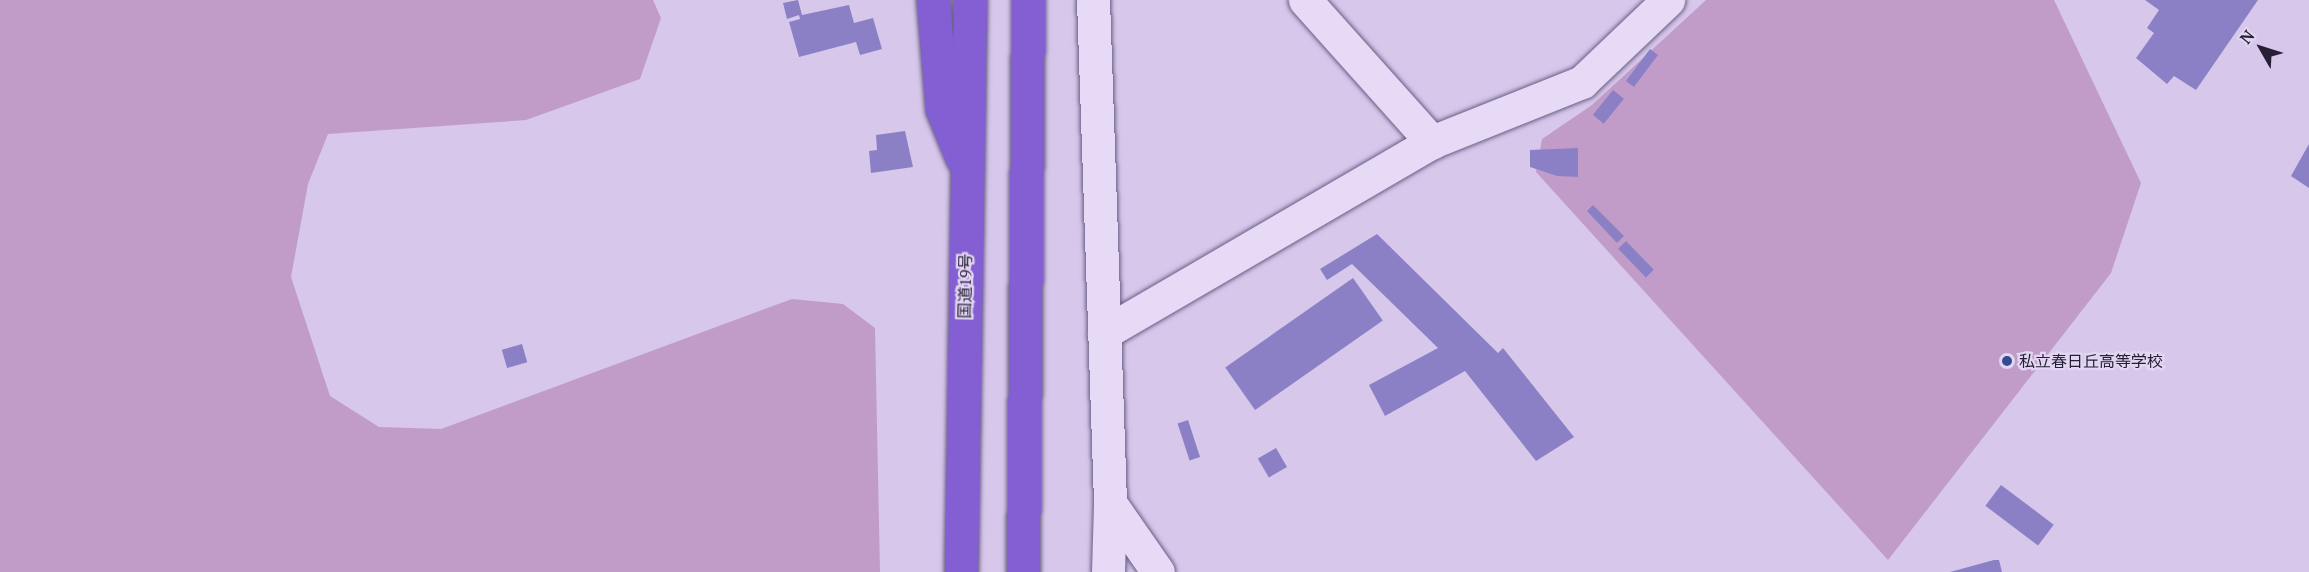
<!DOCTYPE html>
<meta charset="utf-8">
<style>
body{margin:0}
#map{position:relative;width:2309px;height:572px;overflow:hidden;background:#d7c7eb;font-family:"PT Serif","Noto Sans JP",serif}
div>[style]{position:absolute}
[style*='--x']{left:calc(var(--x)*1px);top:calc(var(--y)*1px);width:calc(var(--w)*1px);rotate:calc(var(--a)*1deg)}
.green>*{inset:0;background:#c29cc8}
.building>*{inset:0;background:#8b80c6;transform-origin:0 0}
.roads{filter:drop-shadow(0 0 2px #695e85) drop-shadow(0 0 2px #695e85)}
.street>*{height:33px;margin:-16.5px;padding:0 16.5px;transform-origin:16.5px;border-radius:16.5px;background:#e7daf6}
.highway>*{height:33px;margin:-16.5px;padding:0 16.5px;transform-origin:16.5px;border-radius:16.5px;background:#835fd3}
.dots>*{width:16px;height:16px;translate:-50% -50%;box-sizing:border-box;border:3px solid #e3d6f3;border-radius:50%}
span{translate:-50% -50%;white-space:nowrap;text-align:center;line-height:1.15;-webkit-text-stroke:4.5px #e3d6f3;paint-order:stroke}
.street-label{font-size:16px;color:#262037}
.poi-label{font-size:16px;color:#262037}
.left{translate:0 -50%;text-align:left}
.north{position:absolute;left:2231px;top:18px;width:60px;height:60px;-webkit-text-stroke:4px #e3d6f3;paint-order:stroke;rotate:309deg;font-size:16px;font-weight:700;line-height:24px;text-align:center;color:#262037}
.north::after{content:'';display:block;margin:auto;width:21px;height:27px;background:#262037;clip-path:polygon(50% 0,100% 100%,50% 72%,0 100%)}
</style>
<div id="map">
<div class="green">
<i style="clip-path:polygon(0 0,653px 0,661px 18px,640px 79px,526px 120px,328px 134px,308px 184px,291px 277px,330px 396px,379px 427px,441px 429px,792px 299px,843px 304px,875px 328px,880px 572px,0 572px)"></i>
<i style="clip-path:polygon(1706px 0,2054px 0,2141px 183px,2111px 273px,1888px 560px,1536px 172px,1542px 139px,1592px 105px)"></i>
</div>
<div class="building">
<i style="clip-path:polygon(798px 0,802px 15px,849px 5px,854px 23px,873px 18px,882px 49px,860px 55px,856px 42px,799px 57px,789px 22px,800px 19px,799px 15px,787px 19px,783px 3px)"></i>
<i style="clip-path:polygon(2145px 0,2258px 0,2196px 90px,2174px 76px,2167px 84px,2136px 58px,2154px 33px,2147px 28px,2159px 10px)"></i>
<i style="left:1650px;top:49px;width:10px;height:40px;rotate:37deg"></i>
<i style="left:1613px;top:90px;width:14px;height:32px;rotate:39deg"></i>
<i style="clip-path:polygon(905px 131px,913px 167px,871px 173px,869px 151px,877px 150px,876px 135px)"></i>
<i style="clip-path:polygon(2309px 144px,2309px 188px,2291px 176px)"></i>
<i style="clip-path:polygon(1578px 148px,1578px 177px,1557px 176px,1530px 167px,1530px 150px)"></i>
<i style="clip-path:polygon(1593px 205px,1624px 236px,1617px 243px,1587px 211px)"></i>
<i style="clip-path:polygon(1377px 234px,1498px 353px,1503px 348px,1574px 437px,1536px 461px,1465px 371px,1385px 416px,1369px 385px,1438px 348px,1352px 264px,1327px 280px,1320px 269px)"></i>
<i style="left:1626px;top:241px;width:40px;height:11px;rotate:46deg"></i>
<i style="left:1353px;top:278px;width:52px;height:156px;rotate:55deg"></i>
<i style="left:522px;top:344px;width:19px;height:21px;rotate:74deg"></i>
<i style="left:1188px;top:420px;width:39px;height:11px;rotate:72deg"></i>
<i style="left:1276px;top:448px;width:22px;height:21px;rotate:60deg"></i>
<i style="left:2001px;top:485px;width:66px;height:26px;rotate:37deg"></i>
<i style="clip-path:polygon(1999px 560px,2002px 572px,1950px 572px,1994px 560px)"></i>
</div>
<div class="roads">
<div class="street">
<i style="--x:1093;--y:0;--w:503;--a:88.06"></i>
<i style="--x:1110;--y:503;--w:84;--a:55.2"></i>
<i style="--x:1305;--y:0;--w:191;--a:48.2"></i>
<i style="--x:1104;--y:333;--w:380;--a:-30.2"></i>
<i style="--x:1432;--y:142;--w:162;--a:-21.8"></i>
<i style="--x:1582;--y:82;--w:119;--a:-43.6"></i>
<i style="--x:1108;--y:572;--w:69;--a:-88.3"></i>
</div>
<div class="highway">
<i style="--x:933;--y:0;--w:109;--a:85.3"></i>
<i style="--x:942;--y:109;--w:53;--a:67.8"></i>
<i style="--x:961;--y:572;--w:572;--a:-89.1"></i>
<i style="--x:1023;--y:572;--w:572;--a:-89.5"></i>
</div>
</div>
<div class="dots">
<i style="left:2007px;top:361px;background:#334b90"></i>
</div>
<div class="street-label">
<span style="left:965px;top:286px;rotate:-89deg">国道19号</span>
</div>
<div class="poi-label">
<span class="left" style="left:2019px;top:361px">私立春日丘高等学校</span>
</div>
<div class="north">N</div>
</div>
